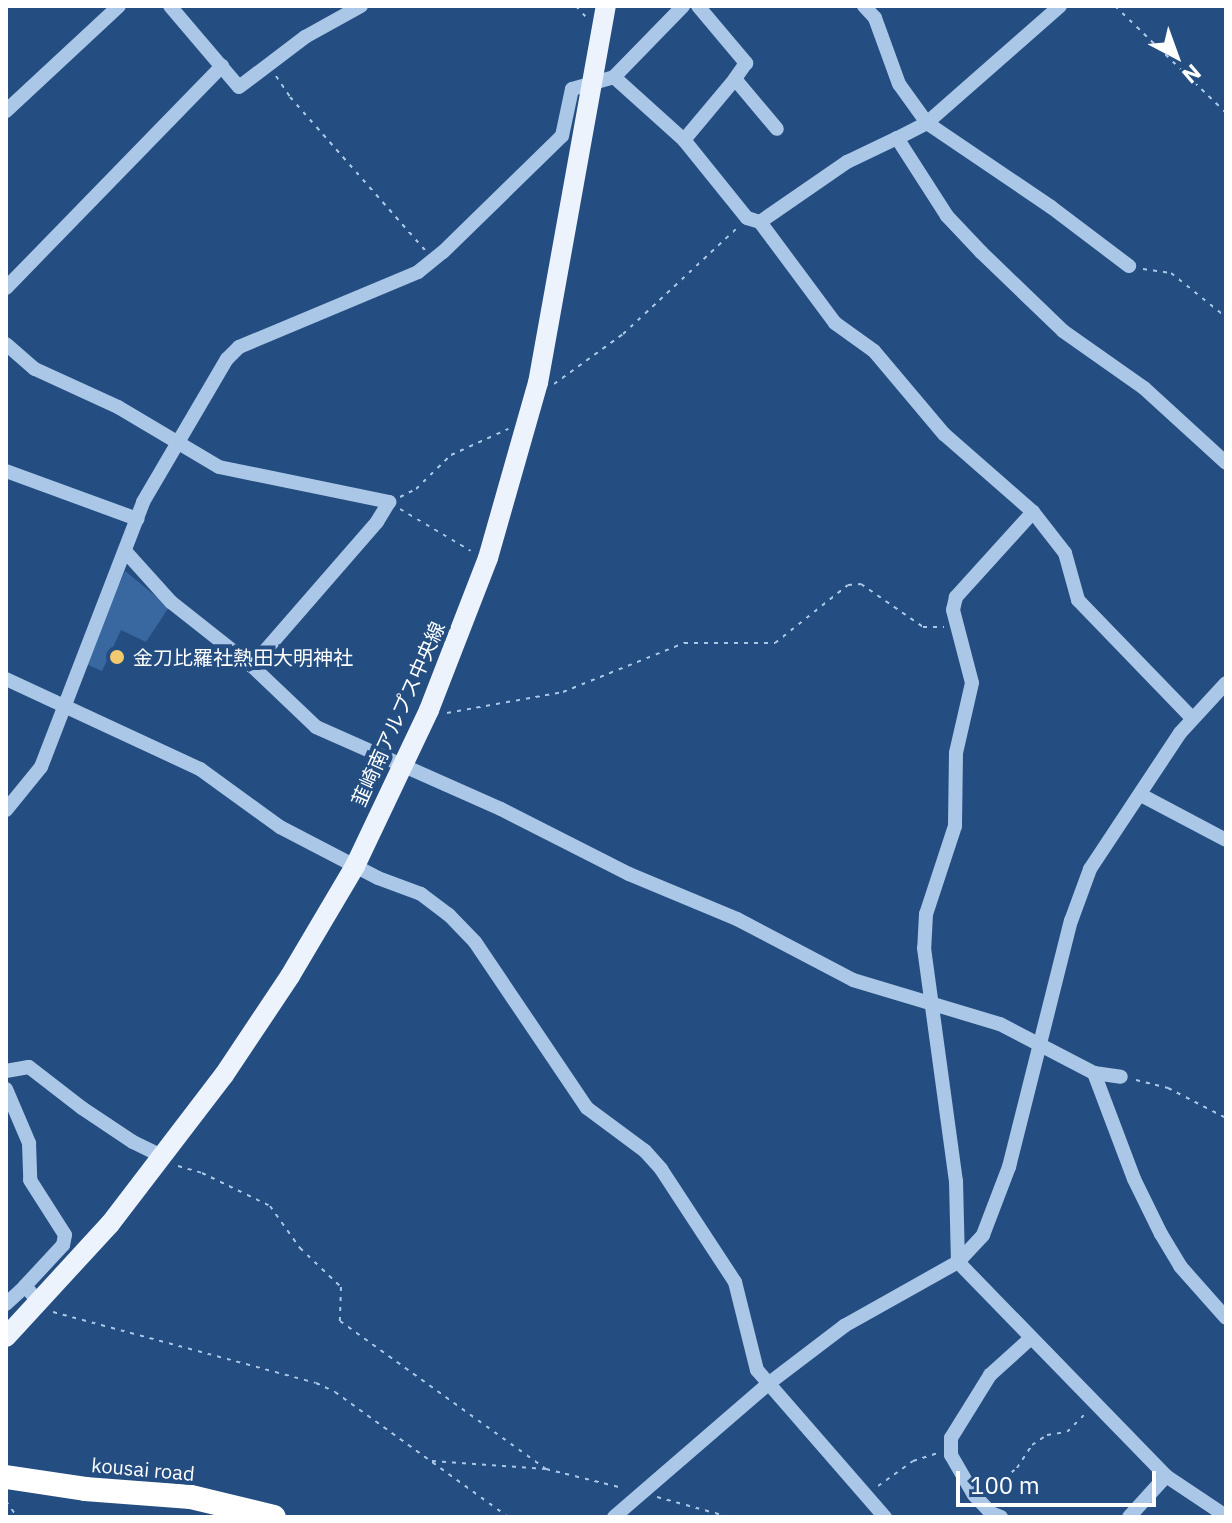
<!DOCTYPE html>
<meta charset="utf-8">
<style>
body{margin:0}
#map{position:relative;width:1232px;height:1523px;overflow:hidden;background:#244e81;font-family:"IBM Plex Sans","Noto Sans JP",sans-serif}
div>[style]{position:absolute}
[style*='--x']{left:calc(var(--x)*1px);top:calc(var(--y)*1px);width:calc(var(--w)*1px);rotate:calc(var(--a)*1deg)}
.green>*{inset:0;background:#38689f}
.path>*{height:2px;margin-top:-1px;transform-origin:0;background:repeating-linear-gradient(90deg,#abc7e7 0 4px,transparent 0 10px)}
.minor>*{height:14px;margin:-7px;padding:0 7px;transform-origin:7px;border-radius:7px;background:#abc7e7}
.major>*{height:20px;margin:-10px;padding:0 10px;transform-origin:10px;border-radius:10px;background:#edf3fd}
.highway>*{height:24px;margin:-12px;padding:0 12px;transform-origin:12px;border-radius:12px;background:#fff}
.dots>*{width:22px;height:22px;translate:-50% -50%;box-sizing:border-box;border:4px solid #244e81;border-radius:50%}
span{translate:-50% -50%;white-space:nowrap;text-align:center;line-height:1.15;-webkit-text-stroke:8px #244e81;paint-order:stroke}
.poi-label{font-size:20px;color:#fff}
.left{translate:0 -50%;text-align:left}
.street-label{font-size:20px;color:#fff}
.frame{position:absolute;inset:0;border:8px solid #fff;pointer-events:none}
.north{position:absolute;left:1136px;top:16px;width:80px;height:80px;-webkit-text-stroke:6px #244e81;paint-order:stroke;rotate:139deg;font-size:22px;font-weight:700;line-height:32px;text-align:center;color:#fff}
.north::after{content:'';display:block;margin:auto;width:28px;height:36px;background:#fff;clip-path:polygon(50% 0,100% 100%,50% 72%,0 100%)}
.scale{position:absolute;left:956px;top:1471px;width:200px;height:36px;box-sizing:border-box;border:4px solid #fff;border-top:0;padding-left:10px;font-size:24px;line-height:28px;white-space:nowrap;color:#fff;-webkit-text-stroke:6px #244e81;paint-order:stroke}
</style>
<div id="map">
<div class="green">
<i style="clip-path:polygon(125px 571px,169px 607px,146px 642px,121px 630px,102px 671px,84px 663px)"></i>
</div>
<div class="path">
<i style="--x:576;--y:6;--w:15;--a:48"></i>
<i style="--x:1115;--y:6;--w:154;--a:43.9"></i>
<i style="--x:276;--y:76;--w:25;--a:56"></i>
<i style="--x:290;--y:97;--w:204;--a:48.6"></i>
<i style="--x:1143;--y:269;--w:28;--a:8"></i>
<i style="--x:1171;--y:273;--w:70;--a:38.7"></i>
<i style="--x:554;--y:384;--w:85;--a:-35.9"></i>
<i style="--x:623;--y:334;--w:157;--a:-42.9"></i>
<i style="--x:400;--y:497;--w:18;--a:-27"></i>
<i style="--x:416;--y:489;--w:49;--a:-44.2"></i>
<i style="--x:451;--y:455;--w:63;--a:-24.5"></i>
<i style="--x:400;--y:509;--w:82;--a:30.6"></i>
<i style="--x:447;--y:713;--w:118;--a:-10.3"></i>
<i style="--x:563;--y:692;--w:131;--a:-22"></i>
<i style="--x:684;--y:643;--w:91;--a:0"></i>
<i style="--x:775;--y:643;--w:93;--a:-38.5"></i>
<i style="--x:848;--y:585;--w:13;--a:-4"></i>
<i style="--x:861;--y:584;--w:75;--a:34.7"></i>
<i style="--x:923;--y:627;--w:21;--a:0"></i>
<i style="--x:1136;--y:1080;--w:33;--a:14"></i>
<i style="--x:1168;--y:1088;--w:65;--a:27.3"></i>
<i style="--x:178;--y:1166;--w:25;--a:16"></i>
<i style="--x:202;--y:1173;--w:76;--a:25.9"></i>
<i style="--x:270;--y:1206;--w:52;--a:54.5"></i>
<i style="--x:300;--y:1248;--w:57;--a:43.6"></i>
<i style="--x:341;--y:1287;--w:34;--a:92"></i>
<i style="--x:340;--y:1321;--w:254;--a:35.7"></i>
<i style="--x:53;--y:1312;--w:272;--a:15.1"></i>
<i style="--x:316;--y:1383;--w:21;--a:25"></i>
<i style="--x:335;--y:1392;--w:213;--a:35.8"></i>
<i style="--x:432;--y:1461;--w:114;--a:4"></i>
<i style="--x:546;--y:1469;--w:79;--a:13.9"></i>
<i style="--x:878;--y:1486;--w:43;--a:-35.5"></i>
<i style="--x:913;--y:1461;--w:26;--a:-18"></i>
<i style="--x:989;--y:1492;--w:37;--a:-41"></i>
<i style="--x:1017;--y:1468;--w:27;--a:-57"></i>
<i style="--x:1032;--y:1445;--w:18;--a:-34"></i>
<i style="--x:1047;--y:1435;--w:20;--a:-9"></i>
<i style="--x:1067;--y:1432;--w:27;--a:-45"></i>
<i style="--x:657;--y:1497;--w:75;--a:15.5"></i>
<i style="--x:6;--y:1501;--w:19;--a:55"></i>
</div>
<div class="minor">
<i style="--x:170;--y:6;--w:106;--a:49.6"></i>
<i style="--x:239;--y:87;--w:83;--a:-37.1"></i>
<i style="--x:305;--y:37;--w:64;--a:-29"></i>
<i style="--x:698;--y:6;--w:75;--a:49.9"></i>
<i style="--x:746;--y:63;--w:19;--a:125"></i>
<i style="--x:735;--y:79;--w:65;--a:50"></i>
<i style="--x:864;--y:6;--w:16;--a:47"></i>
<i style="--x:875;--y:18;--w:70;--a:70"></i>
<i style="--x:899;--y:84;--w:48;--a:54.3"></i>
<i style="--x:927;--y:123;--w:150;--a:34.1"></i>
<i style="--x:1051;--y:207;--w:98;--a:37.1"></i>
<i style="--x:1060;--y:6;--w:177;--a:138.7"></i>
<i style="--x:927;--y:123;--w:34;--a:153"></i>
<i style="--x:897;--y:138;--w:93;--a:57.3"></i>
<i style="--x:947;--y:216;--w:50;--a:46.6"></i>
<i style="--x:981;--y:252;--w:114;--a:43.9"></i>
<i style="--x:1063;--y:331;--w:99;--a:35.1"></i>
<i style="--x:1144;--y:388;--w:111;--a:42.4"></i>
<i style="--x:614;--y:77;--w:94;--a:42"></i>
<i style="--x:684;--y:140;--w:100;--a:51.1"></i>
<i style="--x:747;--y:218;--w:14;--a:17"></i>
<i style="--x:760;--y:222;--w:126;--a:53.4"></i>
<i style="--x:835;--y:323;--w:48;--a:35.7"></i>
<i style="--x:874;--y:351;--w:109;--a:49.9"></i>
<i style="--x:944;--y:434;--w:118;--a:41.2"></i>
<i style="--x:1033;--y:512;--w:52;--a:52"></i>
<i style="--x:1065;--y:553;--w:49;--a:74.5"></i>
<i style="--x:1078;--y:600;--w:165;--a:46"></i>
<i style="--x:6;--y:111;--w:154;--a:-42.9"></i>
<i style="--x:684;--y:140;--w:80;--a:-50.1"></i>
<i style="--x:760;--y:222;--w:106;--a:-34.6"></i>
<i style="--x:847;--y:162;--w:55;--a:-25.6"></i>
<i style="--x:6;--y:288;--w:310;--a:-45.8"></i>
<i style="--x:6;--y:344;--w:38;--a:41"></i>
<i style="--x:35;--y:369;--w:91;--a:24.6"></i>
<i style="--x:118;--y:407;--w:117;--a:30.7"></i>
<i style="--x:219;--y:467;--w:174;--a:11.6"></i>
<i style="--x:389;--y:502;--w:23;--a:121"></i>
<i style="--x:377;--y:522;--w:191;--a:131"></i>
<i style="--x:6;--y:471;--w:140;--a:20.1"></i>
<i style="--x:1033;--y:512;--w:115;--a:132.2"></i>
<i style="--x:956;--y:597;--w:13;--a:103"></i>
<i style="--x:953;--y:610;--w:75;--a:75.4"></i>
<i style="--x:972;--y:683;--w:72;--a:102.9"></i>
<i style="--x:956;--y:753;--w:73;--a:90.8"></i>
<i style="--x:955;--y:826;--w:93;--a:108.2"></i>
<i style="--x:926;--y:914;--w:34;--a:93"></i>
<i style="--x:924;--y:948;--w:235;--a:82.2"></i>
<i style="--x:956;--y:1181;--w:81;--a:88.6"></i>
<i style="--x:958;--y:1262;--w:298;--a:45.8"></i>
<i style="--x:1166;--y:1476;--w:72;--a:33.7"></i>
<i style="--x:125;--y:551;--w:69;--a:48"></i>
<i style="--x:171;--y:602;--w:103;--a:38.3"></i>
<i style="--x:252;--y:666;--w:88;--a:43.6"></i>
<i style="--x:316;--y:727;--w:202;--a:23.9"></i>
<i style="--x:501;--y:809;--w:144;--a:26.9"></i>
<i style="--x:629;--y:874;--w:117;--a:22.6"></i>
<i style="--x:737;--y:919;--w:131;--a:27.7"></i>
<i style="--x:853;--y:980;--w:153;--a:16.7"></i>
<i style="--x:1000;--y:1024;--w:106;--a:27.5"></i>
<i style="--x:1094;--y:1073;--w:113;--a:69.3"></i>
<i style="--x:1134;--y:1179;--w:61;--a:63.9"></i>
<i style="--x:1161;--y:1234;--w:37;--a:59"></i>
<i style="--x:1180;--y:1266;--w:69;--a:48.5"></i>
<i style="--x:6;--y:679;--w:214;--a:24.9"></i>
<i style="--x:200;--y:769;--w:99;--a:35.9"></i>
<i style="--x:280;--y:827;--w:110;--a:27.5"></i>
<i style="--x:378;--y:878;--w:46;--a:20.4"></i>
<i style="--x:421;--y:894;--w:35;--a:37"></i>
<i style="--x:449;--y:915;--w:37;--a:46"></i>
<i style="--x:475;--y:942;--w:200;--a:56"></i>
<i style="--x:587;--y:1108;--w:72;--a:36.6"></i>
<i style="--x:645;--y:1151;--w:24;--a:48"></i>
<i style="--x:661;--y:1169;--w:135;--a:56.8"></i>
<i style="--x:735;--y:1282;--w:91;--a:76"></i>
<i style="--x:757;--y:1370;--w:195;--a:49"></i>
<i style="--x:1141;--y:795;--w:96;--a:27.9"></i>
<i style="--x:6;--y:810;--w:55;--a:-50.9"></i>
<i style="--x:41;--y:767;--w:284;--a:-68.9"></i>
<i style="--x:143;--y:502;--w:166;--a:-59.6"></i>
<i style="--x:227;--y:359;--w:17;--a:-45"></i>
<i style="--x:239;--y:347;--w:194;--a:-22.7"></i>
<i style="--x:418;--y:272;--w:32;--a:-39"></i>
<i style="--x:443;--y:252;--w:166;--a:-44.3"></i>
<i style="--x:562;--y:136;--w:48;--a:-78"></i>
<i style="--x:572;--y:89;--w:44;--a:-15.9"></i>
<i style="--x:614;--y:77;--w:99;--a:-45.8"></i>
<i style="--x:6;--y:1071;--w:23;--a:-10"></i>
<i style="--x:29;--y:1067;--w:67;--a:37.7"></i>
<i style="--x:82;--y:1108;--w:61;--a:33.7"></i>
<i style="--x:133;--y:1142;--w:34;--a:26"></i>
<i style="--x:1094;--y:1073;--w:27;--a:8"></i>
<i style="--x:6;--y:1089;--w:59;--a:66.9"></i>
<i style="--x:29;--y:1143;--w:37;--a:88"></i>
<i style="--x:30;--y:1180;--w:65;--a:57.5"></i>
<i style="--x:65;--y:1235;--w:10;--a:101"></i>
<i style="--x:63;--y:1245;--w:56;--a:132.8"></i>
<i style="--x:25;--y:1286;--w:21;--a:49"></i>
<i style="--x:6;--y:1304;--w:26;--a:-43"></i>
<i style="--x:614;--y:1517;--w:203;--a:-40.8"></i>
<i style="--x:768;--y:1384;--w:96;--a:-37.3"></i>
<i style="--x:844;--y:1326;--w:131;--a:-29.3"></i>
<i style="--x:958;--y:1262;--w:37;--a:-47"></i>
<i style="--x:983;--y:1235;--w:73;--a:-69.1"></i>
<i style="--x:1009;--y:1167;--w:254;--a:-75.9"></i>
<i style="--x:1071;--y:921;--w:55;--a:-69.9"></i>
<i style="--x:1090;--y:869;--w:163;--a:-56.5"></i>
<i style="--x:1180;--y:733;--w:68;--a:-47.4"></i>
<i style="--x:1001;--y:1517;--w:11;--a:-158"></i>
<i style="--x:991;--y:1513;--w:25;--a:-133"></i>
<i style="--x:974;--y:1495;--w:46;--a:-119.9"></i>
<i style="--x:951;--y:1455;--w:17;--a:-90"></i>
<i style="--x:951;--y:1438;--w:74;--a:-58.2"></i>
<i style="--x:990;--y:1375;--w:55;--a:-42.1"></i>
<i style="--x:1129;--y:1517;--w:55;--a:-47.9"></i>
</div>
<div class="major">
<i style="--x:6;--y:1337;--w:154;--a:-47.4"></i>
<i style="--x:110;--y:1224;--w:188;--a:-52.6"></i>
<i style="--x:224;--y:1075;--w:119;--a:-56.3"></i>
<i style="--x:290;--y:976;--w:128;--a:-59.4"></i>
<i style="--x:355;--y:866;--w:173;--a:-64.6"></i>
<i style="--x:429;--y:710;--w:163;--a:-68.8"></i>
<i style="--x:488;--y:558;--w:182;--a:-74.1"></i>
<i style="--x:538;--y:383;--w:383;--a:-79.8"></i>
</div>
<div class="highway">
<i style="--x:6;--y:1477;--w:80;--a:8.6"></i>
<i style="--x:85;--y:1489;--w:106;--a:4.3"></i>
<i style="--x:191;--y:1497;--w:85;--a:13.5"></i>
</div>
<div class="dots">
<i style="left:117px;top:657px;background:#f2c96e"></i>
</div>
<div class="poi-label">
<span class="left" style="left:133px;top:657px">金刀比羅社熱田大明神社</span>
</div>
<div class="street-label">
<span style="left:398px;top:714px;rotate:-66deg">韮崎南アルプス中央線</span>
<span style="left:143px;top:1469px;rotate:5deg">kousai road</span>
</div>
<div class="frame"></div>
<div class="north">N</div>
<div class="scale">100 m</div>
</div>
